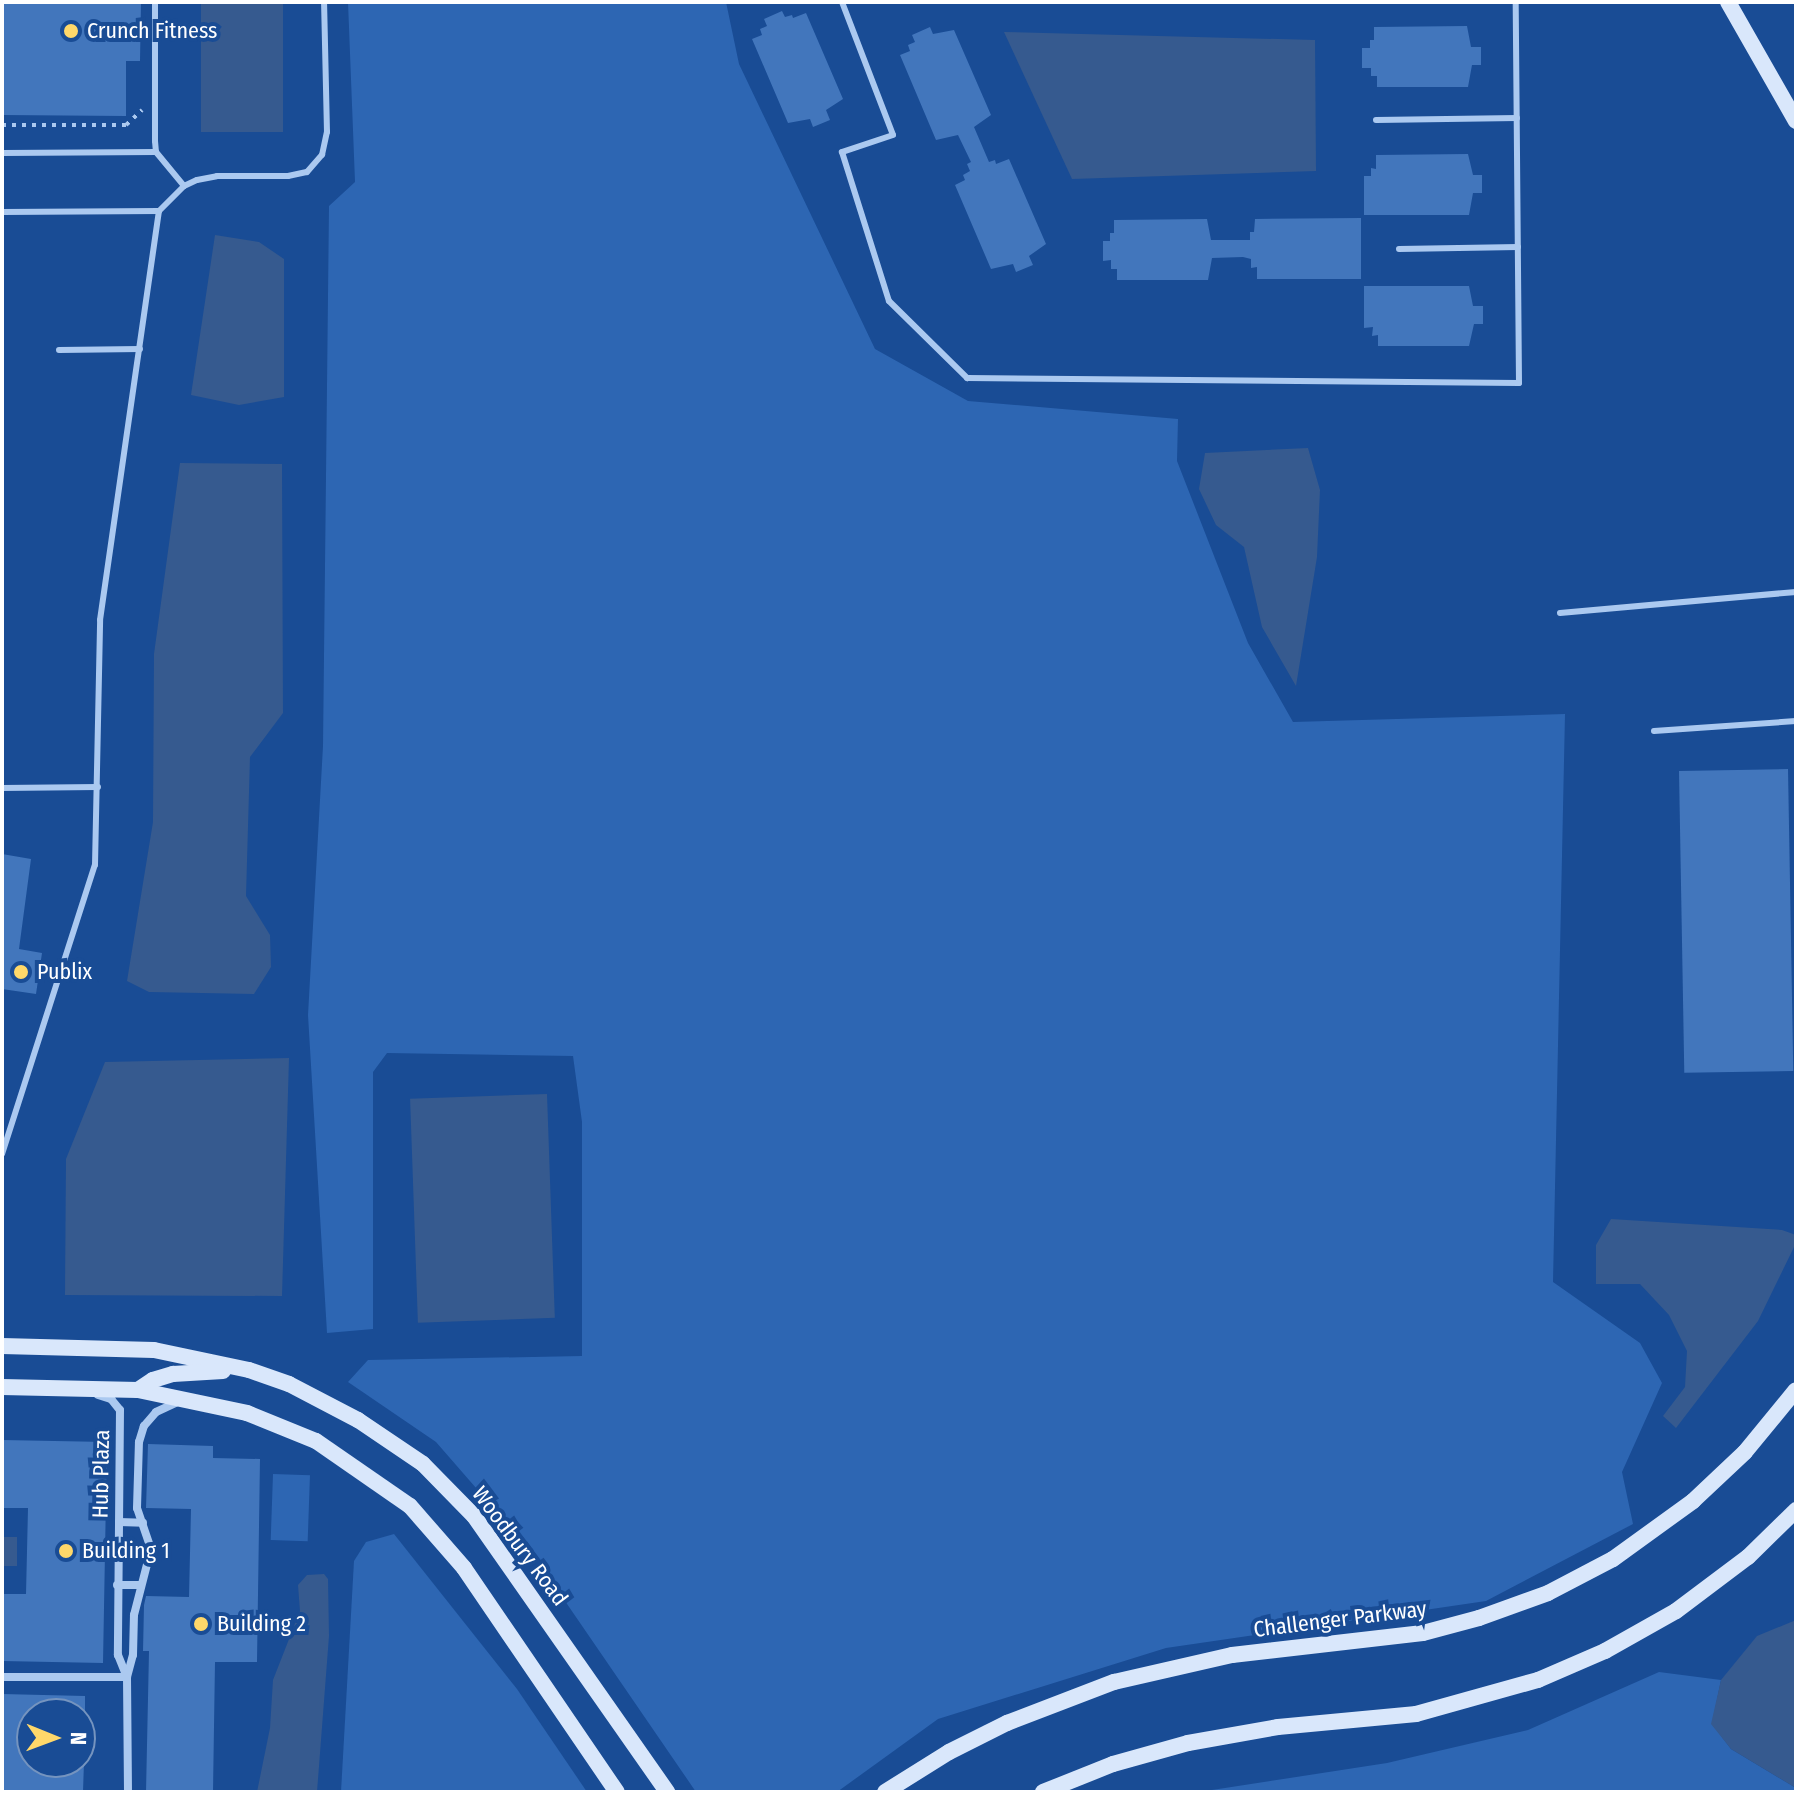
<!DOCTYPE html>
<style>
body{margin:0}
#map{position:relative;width:1798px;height:1794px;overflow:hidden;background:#194c95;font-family:"Fira Sans Condensed",sans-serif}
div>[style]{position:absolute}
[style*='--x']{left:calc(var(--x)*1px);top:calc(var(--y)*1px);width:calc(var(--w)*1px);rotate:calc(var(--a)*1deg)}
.green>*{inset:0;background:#2d66b3;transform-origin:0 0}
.water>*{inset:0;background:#365a8f;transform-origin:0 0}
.building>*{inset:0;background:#4276bc;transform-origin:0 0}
.path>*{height:4px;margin-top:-2px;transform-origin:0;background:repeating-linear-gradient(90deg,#abc9f0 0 4px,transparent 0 10px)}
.lane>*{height:6px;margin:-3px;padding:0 3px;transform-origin:3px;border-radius:3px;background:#abc9f0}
.street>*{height:8px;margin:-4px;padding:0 4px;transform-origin:4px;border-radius:4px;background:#abc9f0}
.secondary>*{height:16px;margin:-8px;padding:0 8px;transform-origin:8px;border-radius:8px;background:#d9e7fb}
.dots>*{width:22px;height:22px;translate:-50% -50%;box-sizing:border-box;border:4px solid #194c95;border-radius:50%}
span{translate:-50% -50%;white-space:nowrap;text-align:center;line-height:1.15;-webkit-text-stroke:8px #194c95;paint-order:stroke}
.poi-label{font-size:22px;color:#fff}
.left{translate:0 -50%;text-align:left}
.street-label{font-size:22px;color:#fff}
.frame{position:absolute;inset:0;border:4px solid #fff;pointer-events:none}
.north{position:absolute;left:16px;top:1698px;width:80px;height:80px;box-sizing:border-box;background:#194c95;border:2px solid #7594bf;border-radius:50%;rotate:91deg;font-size:22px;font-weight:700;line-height:32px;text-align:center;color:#fff}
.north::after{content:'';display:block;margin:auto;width:28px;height:36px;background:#ffd86a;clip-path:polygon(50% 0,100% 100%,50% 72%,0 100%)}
</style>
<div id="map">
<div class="green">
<i style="clip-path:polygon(348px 2px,726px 2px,739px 64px,875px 349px,968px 401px,1178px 419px,1177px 461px,1248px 643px,1293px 722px,1565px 714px,1553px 1282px,1640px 1343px,1662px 1383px,1622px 1472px,1633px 1524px,1486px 1601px,1166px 1648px,938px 1719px,837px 1792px,696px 1792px,530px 1550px,436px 1442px,348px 1382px,368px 1360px,582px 1356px,582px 1122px,573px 1056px,387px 1053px,373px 1072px,373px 1329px,327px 1333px,308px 1015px,323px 746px,329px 206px,355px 182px)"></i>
<i style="left:273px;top:1474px;width:37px;height:66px;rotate:2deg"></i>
<i style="clip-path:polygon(394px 1534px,517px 1689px,587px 1792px,341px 1792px,354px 1561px,366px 1542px)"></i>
<i style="clip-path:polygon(1659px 1672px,1721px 1680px,1712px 1724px,1731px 1749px,1796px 1788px,1796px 1792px,1199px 1792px,1387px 1763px,1528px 1730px)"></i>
</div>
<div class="water">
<i style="left:201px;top:2px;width:82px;height:130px"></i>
<i style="clip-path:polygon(1004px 32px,1315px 40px,1316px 171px,1072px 179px)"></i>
<i style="clip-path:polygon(215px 235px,259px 242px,284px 259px,284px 397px,239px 405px,191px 395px)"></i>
<i style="clip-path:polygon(1308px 448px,1320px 490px,1317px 557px,1296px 686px,1262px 627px,1244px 547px,1216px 525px,1199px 489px,1205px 453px)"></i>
<i style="clip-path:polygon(180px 463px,282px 464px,283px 713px,250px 757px,246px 896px,270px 935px,271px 967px,254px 994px,149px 992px,127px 981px,153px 822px,154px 654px)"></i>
<i style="clip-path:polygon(289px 1058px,282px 1296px,65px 1295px,66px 1159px,105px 1062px)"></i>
<i style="left:547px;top:1094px;width:224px;height:137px;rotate:88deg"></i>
<i style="clip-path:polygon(1611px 1219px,1782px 1230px,1796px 1235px,1796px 1243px,1758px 1321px,1676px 1428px,1663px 1416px,1685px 1387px,1687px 1351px,1669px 1315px,1640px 1284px,1596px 1284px,1596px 1245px)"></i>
<i style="left:2px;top:1537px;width:15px;height:29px"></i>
<i style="clip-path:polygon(324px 1574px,328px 1579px,329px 1636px,317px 1792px,257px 1792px,270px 1728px,273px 1680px,300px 1611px,298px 1585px,307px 1575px)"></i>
<i style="clip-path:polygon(1796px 1620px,1796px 1788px,1731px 1749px,1711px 1724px,1721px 1680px,1757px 1636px)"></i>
</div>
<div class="building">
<i style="clip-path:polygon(2px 2px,141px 2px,140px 61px,126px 61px,126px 116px,2px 115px)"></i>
<i style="clip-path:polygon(782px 11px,785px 17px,792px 15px,793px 18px,806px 13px,843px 99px,826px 110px,830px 120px,813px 127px,810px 119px,788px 123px,752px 39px,762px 35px,760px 29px,767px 26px,764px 19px)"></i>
<i style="clip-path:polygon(1467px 26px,1471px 47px,1481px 47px,1481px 65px,1472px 65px,1468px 87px,1377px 87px,1377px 76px,1371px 76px,1371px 68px,1362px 68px,1362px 48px,1370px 48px,1370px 40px,1374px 40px,1374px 27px)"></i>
<i style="clip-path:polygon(930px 27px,933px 34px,954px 30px,991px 115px,974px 127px,989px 162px,995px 160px,996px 164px,1009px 159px,1046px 244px,1029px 256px,1033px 265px,1016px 272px,1013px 264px,991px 269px,955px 185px,965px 180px,963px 175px,970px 171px,967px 164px,971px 162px,958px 135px,936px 140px,900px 55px,910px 51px,908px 45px,915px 42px,912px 35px)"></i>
<i style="clip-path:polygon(1468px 154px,1473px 175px,1482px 175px,1482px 193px,1473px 193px,1469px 215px,1364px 215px,1364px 176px,1371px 176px,1371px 168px,1376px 169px,1376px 155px)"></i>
<i style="clip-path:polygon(1361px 218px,1361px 279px,1257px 279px,1257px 267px,1251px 268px,1251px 259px,1243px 257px,1212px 258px,1208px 280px,1117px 280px,1117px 269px,1111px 269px,1111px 260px,1103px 261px,1103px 241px,1110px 241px,1110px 233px,1114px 233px,1114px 220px,1207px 219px,1211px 240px,1250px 240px,1250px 232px,1254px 232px,1255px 219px)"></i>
<i style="clip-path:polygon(1364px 286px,1469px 286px,1473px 306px,1483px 306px,1483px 324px,1474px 324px,1469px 346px,1378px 346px,1378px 335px,1372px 336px,1373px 327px,1364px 328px)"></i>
<i style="left:1788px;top:769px;width:302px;height:109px;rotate:89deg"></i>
<i style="clip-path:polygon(2px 854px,31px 859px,19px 949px,42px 953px,36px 994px,2px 989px)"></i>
<i style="clip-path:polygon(2px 1440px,107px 1442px,103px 1663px,2px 1661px,2px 1594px,26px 1594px,28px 1508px,2px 1508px)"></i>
<i style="clip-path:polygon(148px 1444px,213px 1446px,213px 1458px,260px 1459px,257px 1662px,215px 1662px,213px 1792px,146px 1792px,149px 1651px,143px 1651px,144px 1605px,146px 1596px,189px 1597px,191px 1509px,146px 1508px)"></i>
<i style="clip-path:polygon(2px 1694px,85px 1696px,85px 1714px,32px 1714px,32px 1762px,84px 1762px,83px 1792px,2px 1792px)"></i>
</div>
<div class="path">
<i style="--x:2;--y:125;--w:124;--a:0"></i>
<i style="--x:126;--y:125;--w:22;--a:-43"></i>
</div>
<div class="lane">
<i style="--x:155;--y:2;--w:139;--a:90"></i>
<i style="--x:155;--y:141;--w:11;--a:85"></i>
<i style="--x:156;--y:152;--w:44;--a:50.5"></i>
<i style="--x:842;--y:2;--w:142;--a:69"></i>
<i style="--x:893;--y:135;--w:54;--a:161.6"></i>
<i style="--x:842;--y:152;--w:156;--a:72.5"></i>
<i style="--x:889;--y:301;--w:110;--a:44.6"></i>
<i style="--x:967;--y:378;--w:552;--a:0.52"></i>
<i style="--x:1519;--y:383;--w:381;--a:-90.5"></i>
<i style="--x:1376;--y:120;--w:141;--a:-0.8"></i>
<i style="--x:2;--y:153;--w:154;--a:-0.4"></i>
<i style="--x:2;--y:212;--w:157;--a:-0.4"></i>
<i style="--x:1399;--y:249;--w:119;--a:-1"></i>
<i style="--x:59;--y:350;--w:81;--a:-0.7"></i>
<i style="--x:1560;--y:613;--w:237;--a:-5.1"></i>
<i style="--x:1654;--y:731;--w:142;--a:-4"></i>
<i style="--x:2;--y:788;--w:96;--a:-0.6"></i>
<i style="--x:2;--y:1154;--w:304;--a:-72.2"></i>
<i style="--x:95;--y:865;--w:245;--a:-88.8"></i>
<i style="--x:100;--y:620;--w:413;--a:-81.8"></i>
<i style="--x:159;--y:211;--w:35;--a:-45"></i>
<i style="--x:184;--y:186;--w:14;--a:-25"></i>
<i style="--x:197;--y:180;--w:20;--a:-11"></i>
<i style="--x:217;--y:176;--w:71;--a:0"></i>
<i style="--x:288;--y:176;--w:19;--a:-12"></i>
<i style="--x:307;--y:172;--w:23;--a:-49"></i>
<i style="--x:322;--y:155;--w:24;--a:-78"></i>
<i style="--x:327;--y:132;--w:130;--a:-91.3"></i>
</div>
<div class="street">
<i style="--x:98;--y:1395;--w:14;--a:17"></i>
<i style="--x:111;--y:1399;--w:14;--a:51"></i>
<i style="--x:120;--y:1410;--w:245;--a:90.5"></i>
<i style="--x:118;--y:1655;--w:24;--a:68"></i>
<i style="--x:119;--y:1522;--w:24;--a:2"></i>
<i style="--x:117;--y:1585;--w:24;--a:0"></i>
<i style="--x:2;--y:1677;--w:125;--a:0"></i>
<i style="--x:128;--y:1792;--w:115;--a:-90.5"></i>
<i style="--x:127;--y:1677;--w:23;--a:-75"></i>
<i style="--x:133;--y:1655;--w:40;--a:-88.6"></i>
<i style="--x:134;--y:1615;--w:68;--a:-75.6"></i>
<i style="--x:151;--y:1549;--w:43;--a:-108.9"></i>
<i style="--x:137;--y:1508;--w:66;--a:-88.3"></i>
<i style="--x:139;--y:1442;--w:17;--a:-73"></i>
<i style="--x:144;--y:1426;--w:18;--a:-49"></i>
<i style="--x:156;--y:1412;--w:23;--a:-25"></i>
</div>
<div class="secondary">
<i style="--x:1728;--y:2;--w:137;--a:60.3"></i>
<i style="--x:2;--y:1346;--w:152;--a:1.5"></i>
<i style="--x:154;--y:1350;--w:97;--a:11.9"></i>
<i style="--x:249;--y:1370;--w:42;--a:19.3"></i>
<i style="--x:289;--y:1384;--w:78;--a:27.6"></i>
<i style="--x:358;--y:1420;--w:78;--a:34.1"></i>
<i style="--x:423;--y:1464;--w:73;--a:45.6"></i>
<i style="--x:474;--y:1516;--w:337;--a:55"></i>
<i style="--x:2;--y:1387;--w:136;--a:1.3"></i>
<i style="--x:138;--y:1390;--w:111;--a:11.9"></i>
<i style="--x:247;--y:1413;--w:74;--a:22.1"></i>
<i style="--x:316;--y:1441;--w:114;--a:34.7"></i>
<i style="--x:410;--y:1506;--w:82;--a:48.9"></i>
<i style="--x:464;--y:1568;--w:271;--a:55.7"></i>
<i style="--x:138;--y:1390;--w:18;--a:-34"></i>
<i style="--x:153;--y:1380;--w:21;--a:-17"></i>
<i style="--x:173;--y:1374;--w:50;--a:-3.4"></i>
<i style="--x:885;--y:1792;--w:75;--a:-32"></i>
<i style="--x:949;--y:1752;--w:65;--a:-26.6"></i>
<i style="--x:1007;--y:1723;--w:115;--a:-21"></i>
<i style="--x:1114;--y:1682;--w:121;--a:-12.9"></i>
<i style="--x:1232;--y:1655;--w:192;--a:-6.6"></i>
<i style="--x:1423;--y:1633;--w:58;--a:-15"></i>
<i style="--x:1479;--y:1618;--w:73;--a:-19.9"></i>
<i style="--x:1548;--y:1593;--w:73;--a:-27.6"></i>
<i style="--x:1613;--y:1559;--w:99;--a:-35.9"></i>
<i style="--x:1693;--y:1501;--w:71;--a:-43.3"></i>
<i style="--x:1745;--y:1452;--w:80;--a:-50.6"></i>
<i style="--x:1043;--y:1792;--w:75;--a:-21.8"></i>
<i style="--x:1113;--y:1764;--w:78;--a:-15.6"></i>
<i style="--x:1188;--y:1743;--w:91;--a:-10.1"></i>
<i style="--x:1278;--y:1727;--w:139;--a:-5.4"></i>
<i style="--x:1416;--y:1714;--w:127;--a:-15.6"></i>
<i style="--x:1538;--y:1680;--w:73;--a:-23.4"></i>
<i style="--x:1605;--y:1651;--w:81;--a:-29.4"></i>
<i style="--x:1676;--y:1611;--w:90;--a:-36.9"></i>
<i style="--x:1748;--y:1557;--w:67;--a:-44.4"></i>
</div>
<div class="dots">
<i style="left:71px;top:31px;background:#ffd86a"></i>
<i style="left:21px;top:972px;background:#ffd86a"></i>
<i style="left:66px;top:1551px;background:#ffd86a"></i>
<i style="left:201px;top:1624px;background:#ffd86a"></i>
</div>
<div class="poi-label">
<span class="left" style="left:87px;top:31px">Crunch Fitness</span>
<span class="left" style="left:37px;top:972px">Publix</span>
<span class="left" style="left:82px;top:1551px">Building 1</span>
<span class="left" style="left:217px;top:1624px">Building 2</span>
</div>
<div class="street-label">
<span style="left:101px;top:1474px;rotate:-89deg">Hub Plaza</span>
<span style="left:520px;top:1546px;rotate:53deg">Woodbury Road</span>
<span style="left:1340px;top:1619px;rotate:-7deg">Challenger Parkway</span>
</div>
<div class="frame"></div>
<div class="north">N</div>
</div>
